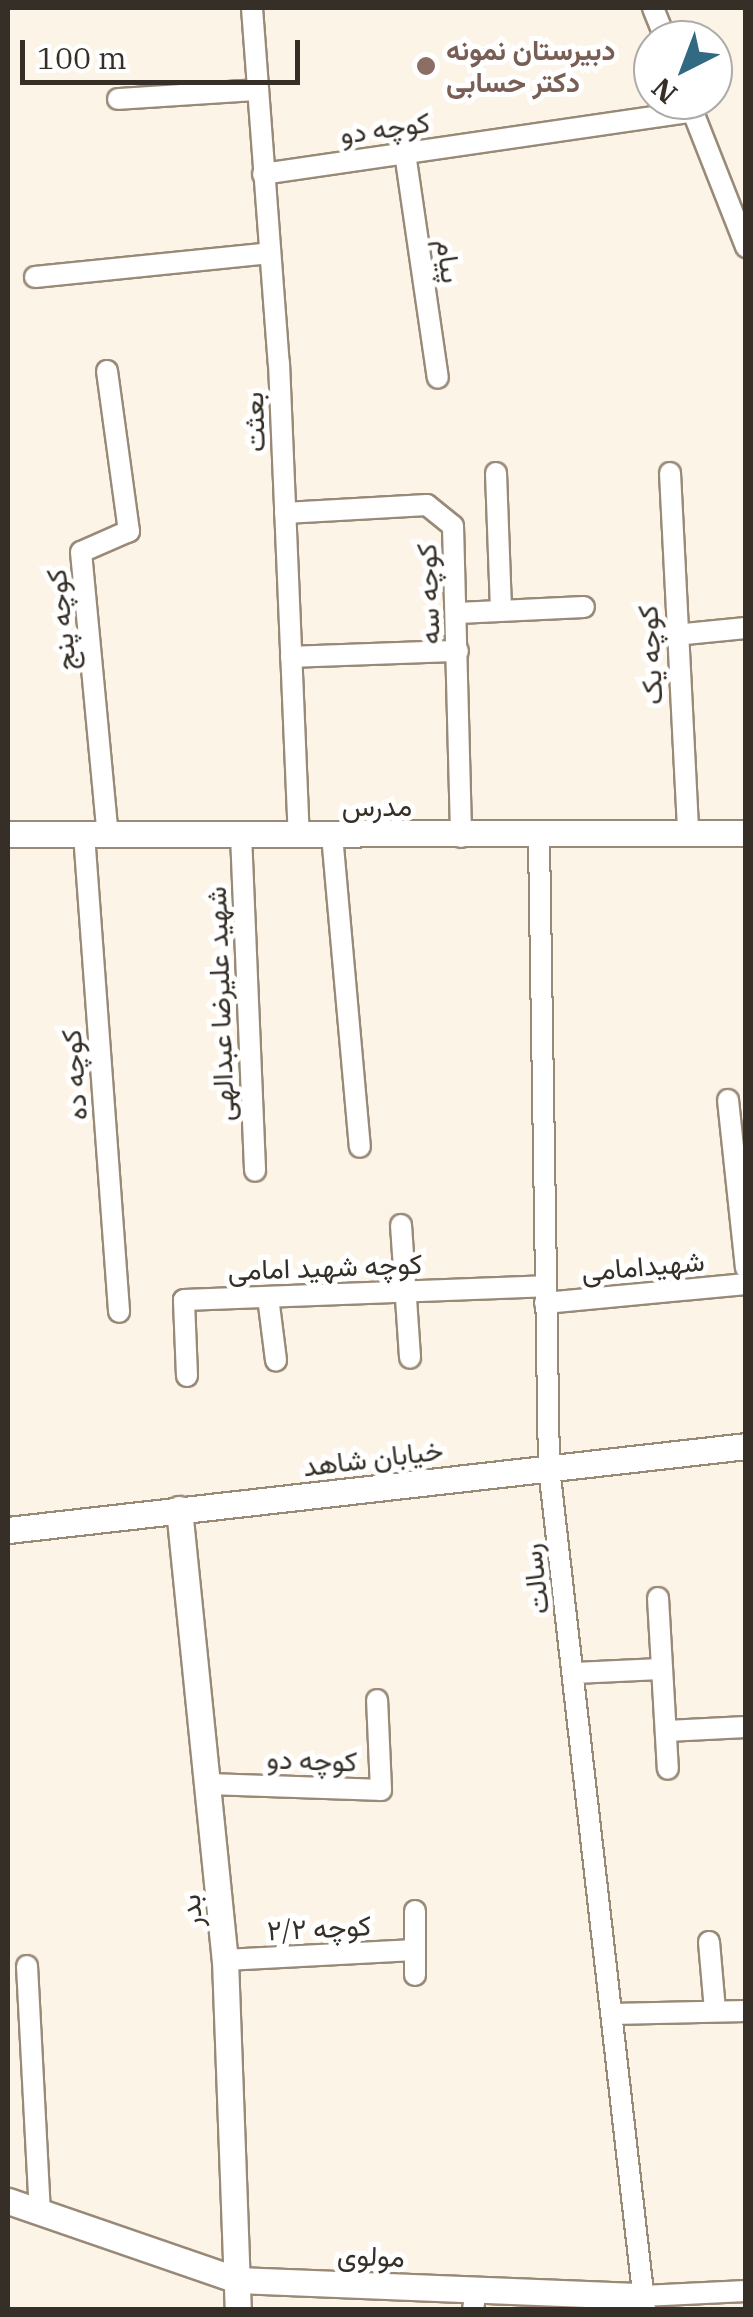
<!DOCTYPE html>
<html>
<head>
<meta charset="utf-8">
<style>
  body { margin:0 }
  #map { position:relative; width:753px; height:2317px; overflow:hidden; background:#fdf4e8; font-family:"IBM Plex Serif",Vazirmatn,serif }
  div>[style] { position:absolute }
  .roads { filter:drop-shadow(2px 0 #998a78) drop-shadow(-2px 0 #998a78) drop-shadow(0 2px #998a78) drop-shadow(0 -2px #998a78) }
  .minor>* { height:20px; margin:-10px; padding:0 10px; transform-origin:10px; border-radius:10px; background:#fff }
  .tertiary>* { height:25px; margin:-12.5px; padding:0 12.5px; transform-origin:12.5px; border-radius:12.5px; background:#fff }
  .dots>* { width:28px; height:28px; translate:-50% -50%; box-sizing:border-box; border:5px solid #fff; border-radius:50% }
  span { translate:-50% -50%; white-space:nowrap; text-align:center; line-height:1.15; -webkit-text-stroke:10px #fff; paint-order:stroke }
  .education-label { font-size:28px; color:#785e54; font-weight:700 }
  .left { translate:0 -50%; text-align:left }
  .street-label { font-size:28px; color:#352f27 }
  .frame { position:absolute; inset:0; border:10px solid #352f27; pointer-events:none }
  .north { position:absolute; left:633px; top:20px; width:100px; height:100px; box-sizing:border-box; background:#fff; border:2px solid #aeaca9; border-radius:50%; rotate:222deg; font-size:28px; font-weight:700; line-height:40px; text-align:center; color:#352f27 }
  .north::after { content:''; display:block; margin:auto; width:35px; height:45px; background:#326983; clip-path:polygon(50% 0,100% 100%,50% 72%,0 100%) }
  .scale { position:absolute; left:20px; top:40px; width:280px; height:45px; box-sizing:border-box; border:5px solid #352f27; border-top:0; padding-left:12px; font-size:30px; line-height:35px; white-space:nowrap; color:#352f27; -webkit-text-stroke:8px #fff; paint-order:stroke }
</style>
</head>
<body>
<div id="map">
  <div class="roads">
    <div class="minor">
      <i style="left:252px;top:8px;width:356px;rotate:85.7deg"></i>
      <i style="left:279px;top:363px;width:472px;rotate:87.6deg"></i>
      <i style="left:653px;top:8px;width:35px;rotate:68deg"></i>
      <i style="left:118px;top:99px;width:139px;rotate:-3.7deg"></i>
      <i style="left:689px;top:102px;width:156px;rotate:68.5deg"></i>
      <i style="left:405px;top:153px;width:227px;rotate:81.7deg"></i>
      <i style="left:263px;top:174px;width:435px;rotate:-8.3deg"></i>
      <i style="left:35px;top:277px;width:236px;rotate:-5.8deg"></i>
      <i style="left:107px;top:371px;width:162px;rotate:82.2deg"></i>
      <i style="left:129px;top:531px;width:52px;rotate:156.4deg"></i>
      <i style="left:81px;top:552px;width:284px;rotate:84.6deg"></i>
      <i style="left:496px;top:473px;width:136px;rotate:87.9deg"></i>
      <i style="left:670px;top:473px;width:360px;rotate:87.1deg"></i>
      <i style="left:285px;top:513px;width:142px;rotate:-3.2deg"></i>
      <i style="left:427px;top:505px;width:33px;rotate:39deg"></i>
      <i style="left:453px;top:526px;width:311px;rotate:88.5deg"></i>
      <i style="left:458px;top:613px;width:126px;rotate:-2.7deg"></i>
      <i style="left:675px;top:635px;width:71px;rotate:-5.6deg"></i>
      <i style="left:291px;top:657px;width:167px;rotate:-2.1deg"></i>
      <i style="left:84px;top:834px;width:479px;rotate:85.8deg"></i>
      <i style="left:241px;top:835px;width:336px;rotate:87.6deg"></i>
      <i style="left:332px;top:835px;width:313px;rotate:84.9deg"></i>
      <i style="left:539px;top:839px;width:629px;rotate:89.09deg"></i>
      <i style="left:549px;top:1468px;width:847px;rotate:83.5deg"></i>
      <i style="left:728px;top:1100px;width:169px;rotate:83.9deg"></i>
      <i style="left:401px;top:1225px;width:133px;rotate:86.1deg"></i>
      <i style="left:268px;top:1297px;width:64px;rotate:82.8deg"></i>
      <i style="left:545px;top:1303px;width:202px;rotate:-5.4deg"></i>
      <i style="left:187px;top:1376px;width:76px;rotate:-92.3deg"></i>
      <i style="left:184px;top:1300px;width:361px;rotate:-2.2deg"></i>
      <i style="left:658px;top:1598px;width:171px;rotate:86.7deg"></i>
      <i style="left:574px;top:1673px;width:87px;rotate:-2.6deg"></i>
      <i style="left:667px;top:1731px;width:79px;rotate:-2.9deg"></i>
      <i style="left:211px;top:1784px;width:170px;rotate:2deg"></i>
      <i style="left:381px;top:1790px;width:90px;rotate:-92.5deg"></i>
      <i style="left:709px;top:1942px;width:68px;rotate:85deg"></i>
      <i style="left:225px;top:1960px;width:190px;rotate:-3deg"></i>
      <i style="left:27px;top:1966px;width:247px;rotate:87deg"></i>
      <i style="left:415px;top:1975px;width:64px;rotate:-90deg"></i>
      <i style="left:612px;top:2014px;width:134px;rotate:-1.3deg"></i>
      <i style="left:643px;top:2296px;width:103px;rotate:-2.8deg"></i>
      <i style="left:473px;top:2310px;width:21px;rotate:-82deg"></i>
    </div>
    <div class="tertiary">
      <i style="left:8px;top:834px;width:738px;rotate:-0.08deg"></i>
      <i style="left:179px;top:1509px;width:453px;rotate:84.2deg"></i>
      <i style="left:225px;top:1960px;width:350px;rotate:87.9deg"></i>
      <i style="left:8px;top:1530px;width:743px;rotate:-6.49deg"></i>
      <i style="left:8px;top:2201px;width:242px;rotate:19deg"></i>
      <i style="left:237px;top:2280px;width:406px;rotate:2.3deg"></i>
    </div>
  </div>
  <div class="dots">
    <i style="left:426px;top:66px;background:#8d6e63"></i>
  </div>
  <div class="education-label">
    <span class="left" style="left:446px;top:66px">دبیرستان نمونه<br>دکتر حسابی</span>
  </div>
  <div class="street-label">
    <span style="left:385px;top:128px;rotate:-8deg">کوچه دو</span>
    <span style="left:449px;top:261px;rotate:82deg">پیام</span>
    <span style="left:254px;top:422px;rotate:-92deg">بعثت</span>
    <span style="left:428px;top:594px;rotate:-92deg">کوچه سه</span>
    <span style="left:61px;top:620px;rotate:-96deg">کوچه پنج</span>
    <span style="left:650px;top:655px;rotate:-93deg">کوچه یک</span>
    <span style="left:377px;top:806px">مدرس</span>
    <span style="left:220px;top:1004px;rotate:-92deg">شهید علیرضا عبدالهی</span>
    <span style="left:74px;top:1075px;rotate:-94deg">کوچه ده</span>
    <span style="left:643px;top:1266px;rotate:-5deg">شهیدامامی</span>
    <span style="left:325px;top:1267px;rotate:-2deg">کوچه شهید امامی</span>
    <span style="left:373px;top:1458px;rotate:-7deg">خیابان شاهد</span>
    <span style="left:535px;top:1579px;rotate:-97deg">رسالت</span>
    <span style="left:312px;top:1760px;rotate:2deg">کوچه دو</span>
    <span style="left:191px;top:1911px;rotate:-95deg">بدر</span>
    <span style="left:319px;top:1928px;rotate:-3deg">کوچه ۲/۲</span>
    <span style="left:371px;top:2256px;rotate:2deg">مولوی</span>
  </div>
  <div class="frame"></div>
  <div class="north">N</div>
  <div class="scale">100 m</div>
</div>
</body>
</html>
